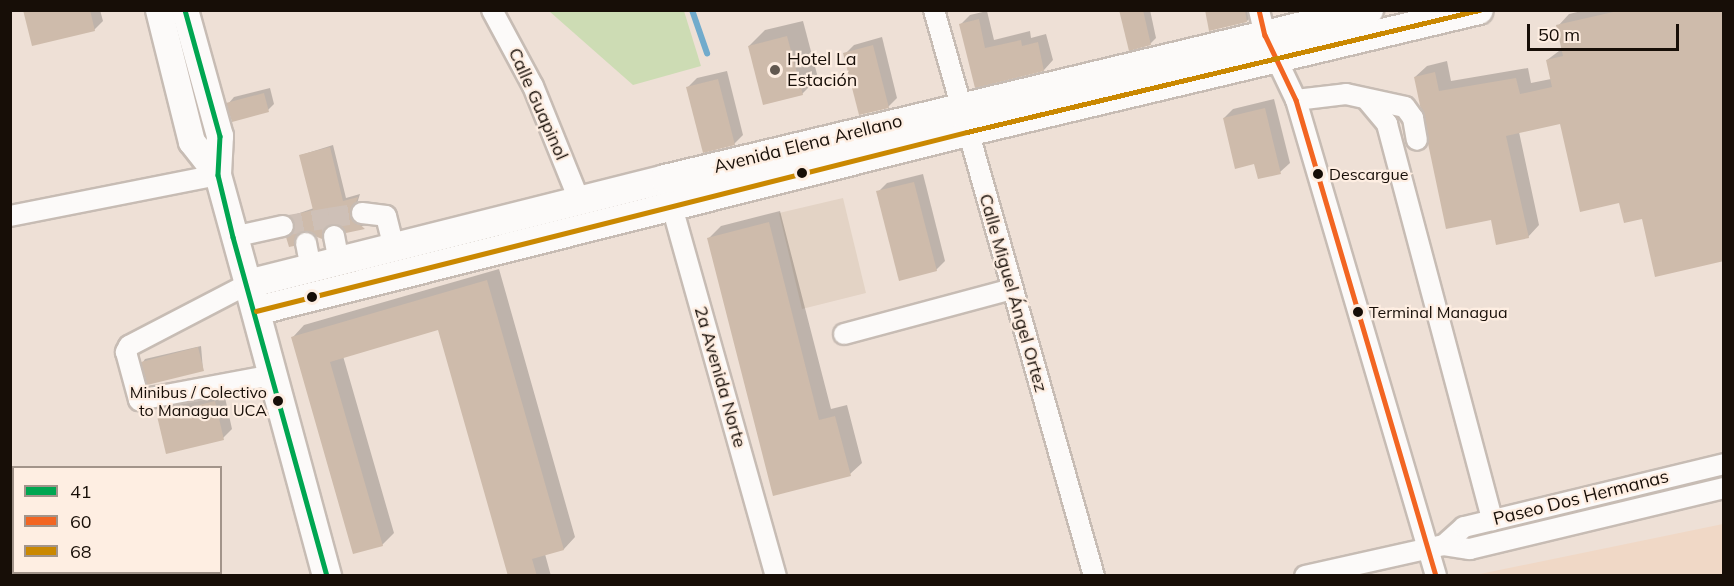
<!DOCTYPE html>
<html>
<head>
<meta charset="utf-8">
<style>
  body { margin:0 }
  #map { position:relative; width:1734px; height:586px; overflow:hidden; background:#eee0d6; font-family:Mulish,sans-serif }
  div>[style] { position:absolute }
  .commercial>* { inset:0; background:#e3d3c5 }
  .built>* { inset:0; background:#f0d8c6 }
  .green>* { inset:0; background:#cddcb4 }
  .shadow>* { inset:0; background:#0003 }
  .stream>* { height:6px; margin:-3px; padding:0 3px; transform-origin:3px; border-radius:3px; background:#71abcc }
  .building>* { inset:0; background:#cebbab }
  .minor-tunnel>* { height:20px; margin-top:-10px; transform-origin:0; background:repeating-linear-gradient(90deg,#cec0b7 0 20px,transparent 0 30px) }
  .roads { filter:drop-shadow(2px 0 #c7bcb4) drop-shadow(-2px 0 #c7bcb4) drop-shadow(0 2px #c7bcb4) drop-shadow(0 -2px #c7bcb4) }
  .minor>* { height:20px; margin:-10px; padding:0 10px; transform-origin:10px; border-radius:10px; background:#fcfaf9 }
  .major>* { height:26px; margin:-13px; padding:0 13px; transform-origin:13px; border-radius:13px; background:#fcfaf9 }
  .highway>* { height:28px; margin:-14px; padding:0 14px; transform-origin:14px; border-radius:14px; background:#fcfaf9 }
  .bus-1>* { height:4.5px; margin:-2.25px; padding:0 2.25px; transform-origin:2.25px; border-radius:2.25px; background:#00a651 }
  .bus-2>* { height:4.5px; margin:-2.25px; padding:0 2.25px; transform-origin:2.25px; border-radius:2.25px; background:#f26522 }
  .bus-3>* { height:4.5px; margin:-2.25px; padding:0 2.25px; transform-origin:2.25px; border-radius:2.25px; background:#ca8801 }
  .dots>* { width:16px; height:16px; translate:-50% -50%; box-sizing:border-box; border:3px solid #feeee2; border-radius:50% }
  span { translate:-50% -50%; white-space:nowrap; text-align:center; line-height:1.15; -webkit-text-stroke:4.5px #feeee2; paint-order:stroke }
  .bus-label { font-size:16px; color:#170e07 }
  .left { translate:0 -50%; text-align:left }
  .right { translate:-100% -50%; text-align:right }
  .poi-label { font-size:18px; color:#170e07 }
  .street-label { font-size:18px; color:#170e07 }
  .frame { position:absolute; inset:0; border:12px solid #170e07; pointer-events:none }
  .legend { position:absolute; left:12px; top:466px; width:210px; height:108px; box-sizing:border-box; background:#feeee2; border:2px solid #a2948a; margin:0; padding:8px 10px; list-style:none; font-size:18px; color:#170e07 }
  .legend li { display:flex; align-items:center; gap:12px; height:30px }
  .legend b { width:30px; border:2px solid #a2948a }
  .scale { position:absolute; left:1527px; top:24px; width:152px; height:27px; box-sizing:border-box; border:3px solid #170e07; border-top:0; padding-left:8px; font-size:18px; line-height:21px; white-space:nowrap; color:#170e07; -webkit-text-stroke:4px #feeee2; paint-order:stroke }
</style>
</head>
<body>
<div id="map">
  <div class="commercial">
    <i style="clip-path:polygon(843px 198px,866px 293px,802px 309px,779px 213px)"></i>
  </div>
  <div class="built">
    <i style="clip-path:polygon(1723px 524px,1723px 575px,1475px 575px)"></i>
  </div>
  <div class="green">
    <i style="clip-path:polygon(549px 11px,684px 11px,701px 66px,633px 85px)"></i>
  </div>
  <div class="shadow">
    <i style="clip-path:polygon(25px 10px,100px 10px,103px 21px,94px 30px)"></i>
    <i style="clip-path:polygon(1123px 10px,1150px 10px,1156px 38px,1150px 44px)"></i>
    <i style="clip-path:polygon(1206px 10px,1255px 10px,1256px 12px,1247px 21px)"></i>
    <i style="clip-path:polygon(1586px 10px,1724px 10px,1643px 217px,1621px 201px,1561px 122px,1519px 132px,1539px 225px,1528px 237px,1492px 218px,1415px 77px,1427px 66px,1447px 61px,1451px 81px,1528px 68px,1531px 83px,1551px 79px,1547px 60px,1563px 48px,1558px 26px,1569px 14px)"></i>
    <i style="clip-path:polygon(987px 11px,994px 40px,1030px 31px,1031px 38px,1046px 34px,1053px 60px,1044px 70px,976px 86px,961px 24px,970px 15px)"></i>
    <i style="clip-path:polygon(803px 21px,818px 78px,802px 94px,749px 46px,765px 30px)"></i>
    <i style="clip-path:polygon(882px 37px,897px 98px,888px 107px,845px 54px,854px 45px)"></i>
    <i style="clip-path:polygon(727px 71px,743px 135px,734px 144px,688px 87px,697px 78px)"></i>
    <i style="clip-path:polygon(270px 88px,274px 104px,268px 110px,228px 104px,234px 97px)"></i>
    <i style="clip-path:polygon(1274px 99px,1290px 163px,1280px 172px,1255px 162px,1224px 118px,1233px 109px)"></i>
    <i style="clip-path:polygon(333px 145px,346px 198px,360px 194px,354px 213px,368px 224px,346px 232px,339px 223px,331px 223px,322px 237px,303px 230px,294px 244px,296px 229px,291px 216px,314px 208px,301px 155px)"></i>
    <i style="clip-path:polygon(923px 174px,945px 261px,936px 270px,878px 192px,887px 183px)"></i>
    <i style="clip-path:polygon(780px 211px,831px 409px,847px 405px,862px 463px,850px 474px,709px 238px,721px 226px)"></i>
    <i style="clip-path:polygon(499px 269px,575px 537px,564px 549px,545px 554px,551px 576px,510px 576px,439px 329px,343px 356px,394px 533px,382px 545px,293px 337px,304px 325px)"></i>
    <i style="clip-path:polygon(201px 346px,203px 370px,143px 362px,145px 359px)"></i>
    <i style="clip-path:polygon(224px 393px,232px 429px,223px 438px,158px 416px,167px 407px)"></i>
  </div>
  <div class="stream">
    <i style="left:692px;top:10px;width:46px;rotate:70.8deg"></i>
  </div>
  <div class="building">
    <i style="clip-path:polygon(23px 10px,90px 10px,95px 31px,32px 46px)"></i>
    <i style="clip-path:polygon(1119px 10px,1143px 10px,1151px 45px,1129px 51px)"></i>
    <i style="clip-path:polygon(1205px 10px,1245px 10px,1247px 22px,1209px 31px)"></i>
    <i style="clip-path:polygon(1622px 10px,1724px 10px,1724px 261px,1655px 277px,1642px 219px,1624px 223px,1619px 203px,1580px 212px,1560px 124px,1506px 136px,1529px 238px,1496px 245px,1491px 220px,1446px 229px,1414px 77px,1435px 72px,1439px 91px,1516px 78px,1520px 94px,1552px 87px,1546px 60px,1563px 56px,1556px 25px)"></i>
    <i style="clip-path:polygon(979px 19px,985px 48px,1021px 40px,1022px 46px,1038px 42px,1044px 71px,975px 88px,959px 24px)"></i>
    <i style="clip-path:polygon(787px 36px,803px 95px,763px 105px,748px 46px)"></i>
    <i style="clip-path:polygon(873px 45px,889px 108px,859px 115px,843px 53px)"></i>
    <i style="clip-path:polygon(718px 79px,735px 145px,703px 153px,686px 87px)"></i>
    <i style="clip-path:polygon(264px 93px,269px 112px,232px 122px,226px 103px)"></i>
    <i style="clip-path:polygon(1265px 108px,1281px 174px,1258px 179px,1254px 164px,1235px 169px,1223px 118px)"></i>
    <i style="clip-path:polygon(330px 147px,343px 201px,358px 197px,351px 217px,365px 229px,346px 233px,338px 225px,331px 224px,323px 232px,322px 239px,303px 231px,295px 239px,294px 246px,289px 247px,286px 237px,295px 224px,289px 216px,313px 210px,299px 155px)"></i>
    <i style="clip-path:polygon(914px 182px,937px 271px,899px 281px,876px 191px)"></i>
    <i style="clip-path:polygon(769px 222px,819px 420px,835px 416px,851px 476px,773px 496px,707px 238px)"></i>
    <i style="clip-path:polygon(487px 280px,564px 550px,532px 559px,537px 576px,508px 576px,438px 330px,330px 362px,383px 546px,353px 554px,291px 337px)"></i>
    <i style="clip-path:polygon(198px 347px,204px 371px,147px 385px,141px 362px)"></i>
    <i style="clip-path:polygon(215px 401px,224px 440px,166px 454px,157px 416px)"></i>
  </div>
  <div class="minor-tunnel">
    <i style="left:329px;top:218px;width:33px;rotate:-9deg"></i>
    <i style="left:283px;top:226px;width:47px;rotate:-9.9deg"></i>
    <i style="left:329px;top:218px;width:19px;rotate:74deg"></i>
  </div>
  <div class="roads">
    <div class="minor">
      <i style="left:492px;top:10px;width:86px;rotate:61.7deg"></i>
      <i style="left:533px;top:86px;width:123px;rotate:68deg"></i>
      <i style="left:934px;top:10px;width:588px;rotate:74.22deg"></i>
      <i style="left:1259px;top:10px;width:26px;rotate:77deg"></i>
      <i style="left:1265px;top:35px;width:72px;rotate:64.5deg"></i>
      <i style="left:1296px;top:100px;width:496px;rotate:73.6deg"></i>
      <i style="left:1296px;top:100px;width:50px;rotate:-6.8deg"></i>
      <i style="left:1346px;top:94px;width:60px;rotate:12.4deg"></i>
      <i style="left:1405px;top:107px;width:14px;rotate:54deg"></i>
      <i style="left:1413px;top:118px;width:22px;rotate:80deg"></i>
      <i style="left:1368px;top:101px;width:30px;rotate:50deg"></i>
      <i style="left:1387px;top:124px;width:410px;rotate:75.1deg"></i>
      <i style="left:669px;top:196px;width:395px;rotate:74.3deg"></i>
      <i style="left:362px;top:213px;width:24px;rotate:7deg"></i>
      <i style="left:386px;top:216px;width:33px;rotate:76deg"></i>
      <i style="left:10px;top:216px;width:212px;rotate:-11.2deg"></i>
      <i style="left:334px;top:236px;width:25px;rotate:79deg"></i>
      <i style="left:233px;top:237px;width:51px;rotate:-12.4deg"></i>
      <i style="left:306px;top:243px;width:25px;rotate:79deg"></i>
      <i style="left:248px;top:284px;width:134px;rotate:152.5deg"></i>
      <i style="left:129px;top:346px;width:7px;rotate:117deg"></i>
      <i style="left:126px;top:352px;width:50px;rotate:74.8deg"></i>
      <i style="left:139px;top:400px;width:136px;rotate:-10.6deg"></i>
      <i style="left:844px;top:334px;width:174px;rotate:-15deg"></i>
      <i style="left:1444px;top:545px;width:27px;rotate:-42deg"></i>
      <i style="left:1464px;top:527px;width:268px;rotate:-13.6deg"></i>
      <i style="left:158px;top:572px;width:4px;rotate:76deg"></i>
      <i style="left:1305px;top:576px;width:142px;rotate:-12.6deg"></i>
      <i style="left:1444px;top:545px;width:26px;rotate:9deg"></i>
      <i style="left:1470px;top:549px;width:261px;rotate:-13.5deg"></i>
    </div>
    <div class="major">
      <i style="left:159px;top:10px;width:136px;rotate:76deg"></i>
      <i style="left:192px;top:142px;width:42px;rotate:51.8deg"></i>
      <i style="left:185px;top:10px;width:131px;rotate:74.5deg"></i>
      <i style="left:220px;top:136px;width:39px;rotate:93deg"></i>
      <i style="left:218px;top:175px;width:113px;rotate:74.6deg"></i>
    </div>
    <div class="highway">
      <i style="left:256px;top:311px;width:733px;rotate:-14.13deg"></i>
      <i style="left:967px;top:132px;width:526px;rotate:-13.4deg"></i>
      <i style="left:327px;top:576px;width:302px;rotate:-105.1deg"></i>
      <i style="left:248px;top:284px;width:430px;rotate:-14.1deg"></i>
      <i style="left:665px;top:179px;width:724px;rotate:-13.5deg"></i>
    </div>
  </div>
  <div class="bus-1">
    <i style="left:185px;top:10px;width:131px;rotate:74.5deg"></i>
    <i style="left:220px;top:136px;width:39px;rotate:93deg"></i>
    <i style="left:218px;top:175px;width:64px;rotate:76.4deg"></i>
    <i style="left:233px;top:237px;width:352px;rotate:74.5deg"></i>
  </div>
  <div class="bus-2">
    <i style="left:1259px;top:10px;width:26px;rotate:77deg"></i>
    <i style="left:1265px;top:35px;width:72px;rotate:64.5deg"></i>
    <i style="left:1296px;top:100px;width:496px;rotate:73.6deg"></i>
  </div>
  <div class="bus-3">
    <i style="left:256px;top:311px;width:733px;rotate:-14.13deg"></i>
    <i style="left:967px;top:132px;width:526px;rotate:-13.4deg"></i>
  </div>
  <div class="dots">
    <i style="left:775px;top:70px;background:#62584f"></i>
    <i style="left:802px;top:173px;background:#170e07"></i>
    <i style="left:1318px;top:174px;background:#170e07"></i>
    <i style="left:312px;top:297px;background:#170e07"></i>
    <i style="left:1358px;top:312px;background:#170e07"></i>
    <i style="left:278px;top:401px;background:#170e07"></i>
  </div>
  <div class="bus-label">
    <span class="left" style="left:1329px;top:174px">Descargue</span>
    <span class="left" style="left:1369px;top:312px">Terminal Managua</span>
    <span class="right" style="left:267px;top:401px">Minibus / Colectivo<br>to Managua UCA</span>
  </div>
  <div class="poi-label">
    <span class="left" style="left:787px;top:70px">Hotel La<br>Estación</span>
  </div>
  <div class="street-label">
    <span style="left:538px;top:104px;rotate:66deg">Calle Guapinol</span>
    <span style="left:808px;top:144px;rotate:-14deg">Avenida Elena Arellano</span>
    <span style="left:1013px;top:293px;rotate:74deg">Calle Miguel Ángel Ortez</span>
    <span style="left:720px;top:377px;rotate:74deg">2a Avenida Norte</span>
    <span style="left:1581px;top:498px;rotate:-14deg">Paseo Dos Hermanas</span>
  </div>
  <div class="frame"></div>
  <ul class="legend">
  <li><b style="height:8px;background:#00a651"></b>41</li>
  <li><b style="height:8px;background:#f26522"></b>60</li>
  <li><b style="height:8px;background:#ca8801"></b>68</li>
  </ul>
  <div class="scale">50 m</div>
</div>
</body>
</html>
